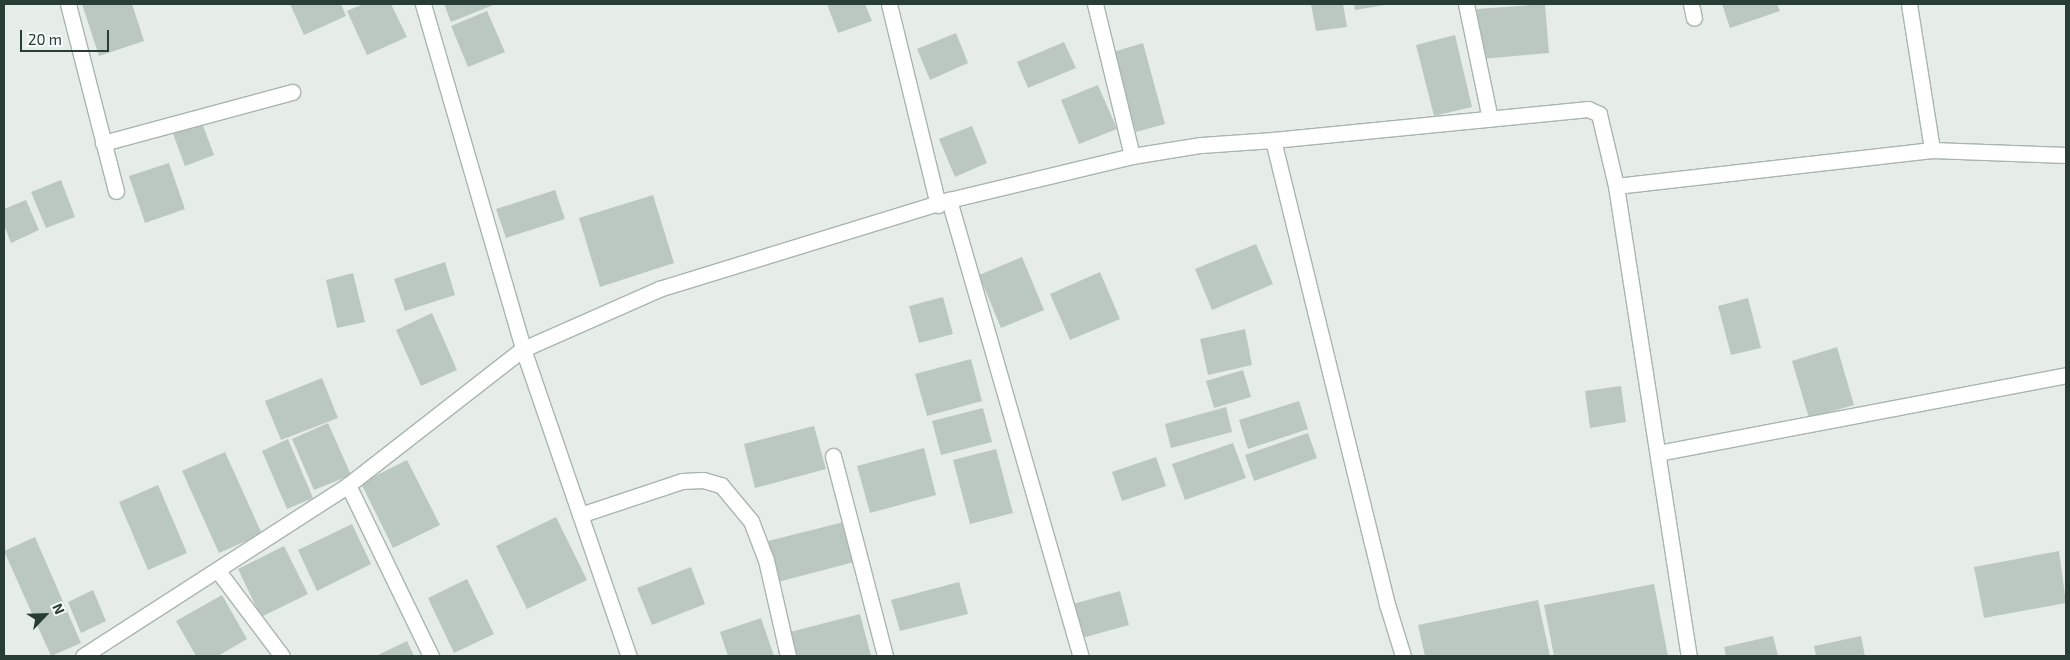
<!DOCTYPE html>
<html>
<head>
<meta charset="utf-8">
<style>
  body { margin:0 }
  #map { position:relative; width:2070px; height:660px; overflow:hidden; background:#e6ede9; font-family:"Exo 2",sans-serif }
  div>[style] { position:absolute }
  .building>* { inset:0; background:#bbc8c2 }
  .roads { filter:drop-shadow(1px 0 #a9b5af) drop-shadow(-1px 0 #a9b5af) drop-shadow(0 1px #a9b5af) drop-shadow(0 -1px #a9b5af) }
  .street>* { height:15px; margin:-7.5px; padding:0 7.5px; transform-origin:7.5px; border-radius:7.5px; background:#fff }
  span { translate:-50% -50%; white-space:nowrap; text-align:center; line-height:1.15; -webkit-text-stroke:4px #f6faf8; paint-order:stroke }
  .frame { position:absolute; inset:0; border:5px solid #273d35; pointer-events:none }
  .north { position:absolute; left:20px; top:590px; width:50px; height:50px; -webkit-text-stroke:4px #f6faf8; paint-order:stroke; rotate:66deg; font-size:14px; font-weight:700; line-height:20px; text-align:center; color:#273d35 }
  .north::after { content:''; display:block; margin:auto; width:18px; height:22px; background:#273d35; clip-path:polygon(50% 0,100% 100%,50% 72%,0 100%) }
  .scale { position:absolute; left:20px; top:30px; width:89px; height:22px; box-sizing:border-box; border:2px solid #273d35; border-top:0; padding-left:6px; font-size:15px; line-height:18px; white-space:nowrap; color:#273d35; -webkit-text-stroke:4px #f6faf8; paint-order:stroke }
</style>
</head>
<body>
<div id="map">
  <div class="building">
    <i style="clip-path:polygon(82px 4px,132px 4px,144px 41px,99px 56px)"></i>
    <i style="clip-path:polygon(290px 4px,341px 4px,346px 16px,304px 35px)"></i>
    <i style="clip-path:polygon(363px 4px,391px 4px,407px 37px,367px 55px,347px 11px)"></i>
    <i style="clip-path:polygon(444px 4px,496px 4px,451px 22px)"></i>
    <i style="clip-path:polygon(827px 4px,865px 4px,872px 21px,838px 33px)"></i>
    <i style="clip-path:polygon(1311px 4px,1343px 4px,1347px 27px,1316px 31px)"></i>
    <i style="clip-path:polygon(1354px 4px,1385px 4px,1385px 5px,1355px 10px)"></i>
    <i style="clip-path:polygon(1545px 4px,1549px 53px,1481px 59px,1477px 9px)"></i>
    <i style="clip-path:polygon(1722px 4px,1777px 4px,1780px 11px,1730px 28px)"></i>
    <i style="clip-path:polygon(487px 11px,505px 52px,468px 67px,451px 26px)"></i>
    <i style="clip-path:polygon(956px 33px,968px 63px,930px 80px,917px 49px)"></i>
    <i style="clip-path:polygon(1455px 35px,1472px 107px,1434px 116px,1416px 45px)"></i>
    <i style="clip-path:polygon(1064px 42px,1076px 68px,1028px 88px,1017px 62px)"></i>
    <i style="clip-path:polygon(1143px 43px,1165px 124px,1136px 132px,1113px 52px)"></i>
    <i style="clip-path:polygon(1098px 85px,1117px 129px,1079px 144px,1061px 100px)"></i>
    <i style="clip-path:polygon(202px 123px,214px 155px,185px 166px,173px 134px)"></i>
    <i style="clip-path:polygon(972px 126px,987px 163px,955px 177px,939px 139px)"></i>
    <i style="clip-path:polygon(169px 163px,185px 209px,145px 223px,129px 176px)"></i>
    <i style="clip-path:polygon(61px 180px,75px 217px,46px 228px,31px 192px)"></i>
    <i style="clip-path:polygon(555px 190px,565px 219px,506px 238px,496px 209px)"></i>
    <i style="clip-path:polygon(653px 195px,674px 263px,600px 287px,579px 218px)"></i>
    <i style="clip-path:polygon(26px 200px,39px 230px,11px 243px,4px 225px,4px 209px)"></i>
    <i style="clip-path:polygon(1256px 244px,1273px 284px,1212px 310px,1195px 269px)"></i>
    <i style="clip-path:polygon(1022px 257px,1044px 310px,1001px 328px,979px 275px)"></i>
    <i style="clip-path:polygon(445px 262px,455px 295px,405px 311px,394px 279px)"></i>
    <i style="clip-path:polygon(1100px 272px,1120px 319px,1070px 340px,1050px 294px)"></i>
    <i style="clip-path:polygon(353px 273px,365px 322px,337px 328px,326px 280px)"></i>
    <i style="clip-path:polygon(943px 297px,953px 334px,919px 343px,909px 306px)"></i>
    <i style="clip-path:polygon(1748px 298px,1761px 348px,1731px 355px,1718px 306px)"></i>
    <i style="clip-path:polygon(432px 313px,457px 370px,421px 386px,396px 330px)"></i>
    <i style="clip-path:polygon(1245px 329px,1252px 365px,1208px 375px,1200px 339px)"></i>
    <i style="clip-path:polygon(1837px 347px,1854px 405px,1809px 418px,1792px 361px)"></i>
    <i style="clip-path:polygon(971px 359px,982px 401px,927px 416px,915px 374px)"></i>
    <i style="clip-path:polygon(1243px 370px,1251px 397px,1214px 408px,1206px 381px)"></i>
    <i style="clip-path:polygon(322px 378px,338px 418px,281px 440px,265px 401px)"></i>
    <i style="clip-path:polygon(1621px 386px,1626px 422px,1590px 428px,1585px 391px)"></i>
    <i style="clip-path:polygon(1299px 401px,1308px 429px,1248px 449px,1239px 420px)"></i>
    <i style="clip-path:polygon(1226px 407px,1232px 432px,1171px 448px,1165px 424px)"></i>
    <i style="clip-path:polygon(983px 408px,992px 442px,941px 455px,932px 421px)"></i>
    <i style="clip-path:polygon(328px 423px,351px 475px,314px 490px,292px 439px)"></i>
    <i style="clip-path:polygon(814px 426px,826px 469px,755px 488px,744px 444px)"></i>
    <i style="clip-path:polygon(1308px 433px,1317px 458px,1254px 481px,1245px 455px)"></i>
    <i style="clip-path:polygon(288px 439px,313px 498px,287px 509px,262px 451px)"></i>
    <i style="clip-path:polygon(1233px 443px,1246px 478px,1185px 500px,1172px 464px)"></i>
    <i style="clip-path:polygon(924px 448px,936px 495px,870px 513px,857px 466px)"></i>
    <i style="clip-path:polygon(996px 449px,1013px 513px,970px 524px,953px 460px)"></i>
    <i style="clip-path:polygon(225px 452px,262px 534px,219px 553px,182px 471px)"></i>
    <i style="clip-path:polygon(1156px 457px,1166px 486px,1122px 501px,1112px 472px)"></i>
    <i style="clip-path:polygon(407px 460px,440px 525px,393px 548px,361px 483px)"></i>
    <i style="clip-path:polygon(158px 485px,187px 553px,148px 570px,119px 502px)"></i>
    <i style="clip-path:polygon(556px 517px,587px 580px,527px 609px,496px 546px)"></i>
    <i style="clip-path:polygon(844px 522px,854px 562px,778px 582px,768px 541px)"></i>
    <i style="clip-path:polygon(352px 524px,371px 564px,317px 591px,298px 550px)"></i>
    <i style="clip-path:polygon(35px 537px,81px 643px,51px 656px,4px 551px)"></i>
    <i style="clip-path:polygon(284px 546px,308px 594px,261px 617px,238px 569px)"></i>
    <i style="clip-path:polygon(2059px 551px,2066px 603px,1984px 618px,1974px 567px)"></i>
    <i style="clip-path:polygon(691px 567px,705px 604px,652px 625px,637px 588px)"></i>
    <i style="clip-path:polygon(467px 579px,494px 634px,454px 653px,428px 598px)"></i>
    <i style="clip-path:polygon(959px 582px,968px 614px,900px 631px,891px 600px)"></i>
    <i style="clip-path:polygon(1654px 584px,1668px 656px,1554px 656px,1544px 605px)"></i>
    <i style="clip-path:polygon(93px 590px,106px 621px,81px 633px,68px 602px)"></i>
    <i style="clip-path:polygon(1120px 591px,1129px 625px,1082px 638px,1073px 604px)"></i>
    <i style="clip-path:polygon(222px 595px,247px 639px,218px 656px,196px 656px,176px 621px)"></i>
    <i style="clip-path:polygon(1538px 600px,1550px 656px,1425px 656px,1418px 625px)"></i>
    <i style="clip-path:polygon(860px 614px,871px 656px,797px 656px,790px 632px)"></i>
    <i style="clip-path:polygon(761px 618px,774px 656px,728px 656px,720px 632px)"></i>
    <i style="clip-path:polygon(1773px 636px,1778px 656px,1726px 656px,1724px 647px)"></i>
    <i style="clip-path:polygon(1861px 636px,1865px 656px,1816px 656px,1814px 646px)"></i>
    <i style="clip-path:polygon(407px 641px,414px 656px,376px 656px)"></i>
  </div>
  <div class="roads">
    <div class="street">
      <i style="left:68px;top:4px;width:193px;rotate:75.6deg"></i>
      <i style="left:423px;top:4px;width:359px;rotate:73.8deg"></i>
      <i style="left:523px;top:349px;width:325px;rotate:71deg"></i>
      <i style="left:889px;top:4px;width:207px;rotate:76.3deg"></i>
      <i style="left:1095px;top:4px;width:156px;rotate:76.3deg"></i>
      <i style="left:1466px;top:4px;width:117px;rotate:78.2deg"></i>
      <i style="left:1691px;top:4px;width:14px;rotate:78deg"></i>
      <i style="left:1909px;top:4px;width:148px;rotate:81deg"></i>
      <i style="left:1273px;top:140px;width:317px;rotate:-5.6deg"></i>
      <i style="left:1588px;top:109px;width:12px;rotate:24deg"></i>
      <i style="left:1599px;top:114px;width:74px;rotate:76.7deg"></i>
      <i style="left:1616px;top:186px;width:476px;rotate:81.2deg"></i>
      <i style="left:103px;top:143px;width:196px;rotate:-15.1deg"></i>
      <i style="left:1616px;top:186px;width:318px;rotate:-6.5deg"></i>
      <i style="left:1932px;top:150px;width:134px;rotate:2.1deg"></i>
      <i style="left:949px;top:200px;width:475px;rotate:73.9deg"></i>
      <i style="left:1658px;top:453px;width:415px;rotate:-10.8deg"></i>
      <i style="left:833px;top:456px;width:207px;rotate:75.4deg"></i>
      <i style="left:348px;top:485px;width:190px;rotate:64.1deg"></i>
      <i style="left:580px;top:515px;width:108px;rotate:-18.4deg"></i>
      <i style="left:682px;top:481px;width:21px;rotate:-3deg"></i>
      <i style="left:703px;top:480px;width:19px;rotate:16deg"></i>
      <i style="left:721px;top:485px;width:47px;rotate:50.2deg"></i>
      <i style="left:751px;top:521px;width:42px;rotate:69deg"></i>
      <i style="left:766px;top:560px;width:98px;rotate:77.1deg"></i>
      <i style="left:218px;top:571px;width:106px;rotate:53deg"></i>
      <i style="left:83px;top:656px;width:315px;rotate:-32.8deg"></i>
      <i style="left:348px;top:485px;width:222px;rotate:-37.9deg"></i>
      <i style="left:523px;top:349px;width:149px;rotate:-23.8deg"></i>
      <i style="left:659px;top:289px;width:303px;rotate:-17.1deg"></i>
      <i style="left:949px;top:200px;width:188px;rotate:-13.5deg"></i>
      <i style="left:1132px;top:156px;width:70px;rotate:-9.1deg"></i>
      <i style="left:1201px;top:145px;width:72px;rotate:-4deg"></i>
      <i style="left:1273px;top:140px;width:478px;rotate:76.2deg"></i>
      <i style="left:1387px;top:604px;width:54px;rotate:72.9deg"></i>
    </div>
  </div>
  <div class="frame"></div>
  <div class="north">N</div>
  <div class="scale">20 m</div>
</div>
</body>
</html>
